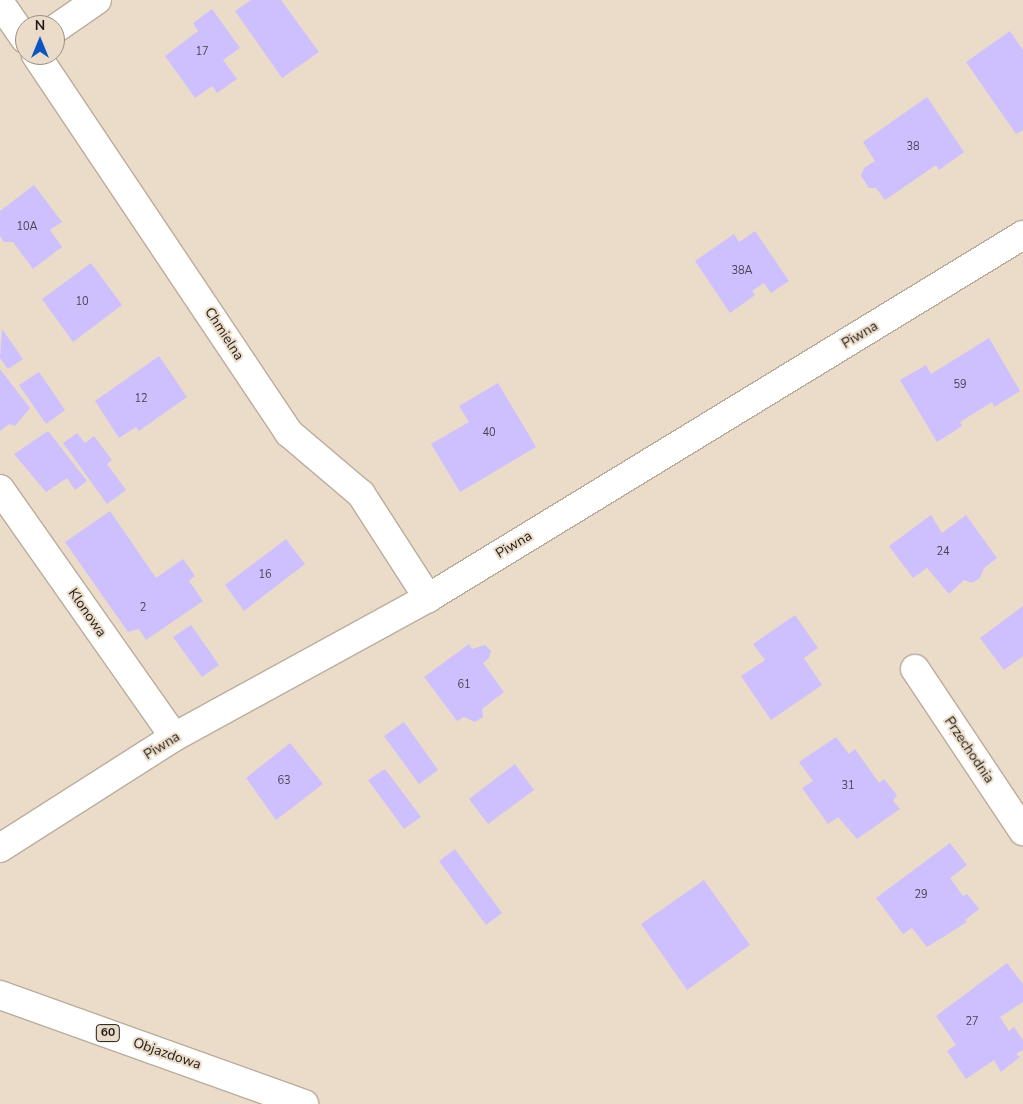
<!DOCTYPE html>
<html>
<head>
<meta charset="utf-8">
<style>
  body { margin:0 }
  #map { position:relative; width:1023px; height:1104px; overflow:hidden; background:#ebdcca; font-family:"Nunito Sans",sans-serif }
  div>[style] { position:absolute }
  .building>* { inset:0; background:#cebffe }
  .roads { filter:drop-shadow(1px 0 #bbad9c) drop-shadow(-1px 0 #bbad9c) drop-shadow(0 1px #bbad9c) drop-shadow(0 -1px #bbad9c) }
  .street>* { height:28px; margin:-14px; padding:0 14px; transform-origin:14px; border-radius:14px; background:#fff }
  .primary>* { height:28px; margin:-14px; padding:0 14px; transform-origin:14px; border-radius:14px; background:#fff }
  span { translate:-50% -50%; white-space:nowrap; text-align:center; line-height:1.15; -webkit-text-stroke:4px #ebdcca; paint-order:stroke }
  .number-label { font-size:11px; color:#4c444f }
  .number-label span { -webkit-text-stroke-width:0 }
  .shield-label span { padding:1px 4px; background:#ebdcca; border:1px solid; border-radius:4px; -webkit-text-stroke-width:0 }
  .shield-label { font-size:12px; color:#201b15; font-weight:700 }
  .street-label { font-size:14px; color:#201b15 }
  .north { position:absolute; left:15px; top:15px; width:50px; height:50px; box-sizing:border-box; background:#ebdcca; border:1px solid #9a8f82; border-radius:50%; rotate:0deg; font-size:14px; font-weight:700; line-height:20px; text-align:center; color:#201b15 }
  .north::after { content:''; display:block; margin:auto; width:18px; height:22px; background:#0c56c1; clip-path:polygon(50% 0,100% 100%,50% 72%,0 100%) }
</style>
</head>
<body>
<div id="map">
  <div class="building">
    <i style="clip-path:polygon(251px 0,281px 0,319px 52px,282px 78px,235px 11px)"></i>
    <i style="clip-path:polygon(212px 9px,240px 48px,223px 60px,237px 79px,217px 93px,212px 86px,195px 98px,165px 56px,198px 31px,193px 23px)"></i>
    <i style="clip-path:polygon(1010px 31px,1023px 50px,1023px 130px,1016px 134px,966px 62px)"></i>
    <i style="clip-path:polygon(927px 97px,964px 152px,939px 170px,936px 165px,885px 200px,876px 188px,869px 188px,861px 176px,864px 168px,875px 161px,863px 142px)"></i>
    <i style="clip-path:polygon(34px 185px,62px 222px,50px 230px,62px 247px,33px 269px,13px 242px,4px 242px,0 236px,0 211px)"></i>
    <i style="clip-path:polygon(755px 231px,789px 281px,771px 293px,764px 283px,752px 291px,755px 295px,730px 313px,695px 261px,734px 234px,739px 242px)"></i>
    <i style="clip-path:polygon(91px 263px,122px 305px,73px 342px,42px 299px)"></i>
    <i style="clip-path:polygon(2px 329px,23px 359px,8px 369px,0 358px)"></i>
    <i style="clip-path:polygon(989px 338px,1020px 391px,994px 407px,992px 402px,960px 422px,962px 426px,937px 442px,900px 380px,926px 365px,931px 374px)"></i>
    <i style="clip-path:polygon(159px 356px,187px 397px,139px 431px,136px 427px,119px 438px,95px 401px)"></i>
    <i style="clip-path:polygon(0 369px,30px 408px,15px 426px,9px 424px,0 431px)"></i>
    <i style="clip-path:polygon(39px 372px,65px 410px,46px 424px,19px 385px)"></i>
    <i style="clip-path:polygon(498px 383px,536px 447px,460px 492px,431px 444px,469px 422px,459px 406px)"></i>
    <i style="clip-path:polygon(48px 431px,87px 481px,75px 490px,67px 478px,46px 492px,14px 454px)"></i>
    <i style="clip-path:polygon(77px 433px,85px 443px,94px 436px,112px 460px,107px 464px,126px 490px,107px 504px,63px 443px)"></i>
    <i style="clip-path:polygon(110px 511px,156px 578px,183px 559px,195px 576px,189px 581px,203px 601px,146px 640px,139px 629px,128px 632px,65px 542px)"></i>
    <i style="clip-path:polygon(931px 515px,942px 533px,966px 515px,997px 558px,984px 568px,980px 578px,972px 583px,964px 580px,949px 594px,927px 568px,913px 578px,889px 546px)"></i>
    <i style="clip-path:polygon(286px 539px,305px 564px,244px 611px,225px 585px)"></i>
    <i style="clip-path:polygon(1023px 606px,1023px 656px,1004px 670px,980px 638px)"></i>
    <i style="clip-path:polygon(795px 615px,818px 648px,804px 658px,822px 685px,771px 720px,741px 676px,765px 660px,753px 644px)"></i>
    <i style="clip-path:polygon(191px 625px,219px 665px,202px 677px,173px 637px)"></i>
    <i style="clip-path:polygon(469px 644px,472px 649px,485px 645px,491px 651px,489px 658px,483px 663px,504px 692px,482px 709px,483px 717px,475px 722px,464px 717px,457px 721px,424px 677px)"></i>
    <i style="clip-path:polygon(404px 722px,438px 770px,419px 784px,384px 736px)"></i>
    <i style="clip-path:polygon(836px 737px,849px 754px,855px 749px,879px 783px,884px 779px,897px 795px,893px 801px,900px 809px,857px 839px,838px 817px,828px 824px,802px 788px,813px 781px,799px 762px)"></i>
    <i style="clip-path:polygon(290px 743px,323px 784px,276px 820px,246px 778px)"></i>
    <i style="clip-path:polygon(515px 764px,534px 790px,488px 824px,469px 799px)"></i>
    <i style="clip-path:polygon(385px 769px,421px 817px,404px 829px,368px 780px)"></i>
    <i style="clip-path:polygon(950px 843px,967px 865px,950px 878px,963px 896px,967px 894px,979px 909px,965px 920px,967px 922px,927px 947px,912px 928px,903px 934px,876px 898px)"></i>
    <i style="clip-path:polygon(455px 849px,502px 913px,486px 925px,439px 861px)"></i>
    <i style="clip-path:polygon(704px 880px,750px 945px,687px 990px,641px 924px)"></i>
    <i style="clip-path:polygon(1007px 963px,1023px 984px,1023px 1002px,1000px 1017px,1009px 1031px,1014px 1027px,1023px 1040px,1023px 1050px,1016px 1054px,1020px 1057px,1001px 1072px,994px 1060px,966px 1079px,947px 1051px,956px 1045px,936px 1016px)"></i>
  </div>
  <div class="roads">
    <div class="street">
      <i style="left:0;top:3px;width:44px;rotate:55.2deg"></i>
      <i style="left:55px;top:29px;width:51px;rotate:-34.6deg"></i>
      <i style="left:36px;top:55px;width:455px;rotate:56.2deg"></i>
      <i style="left:289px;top:433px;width:94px;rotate:40.3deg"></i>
      <i style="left:361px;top:494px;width:124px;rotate:57.2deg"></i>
      <i style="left:0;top:489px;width:303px;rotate:54.9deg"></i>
      <i style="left:915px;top:669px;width:195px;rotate:56.3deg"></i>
      <i style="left:0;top:848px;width:206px;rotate:-32.5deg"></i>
      <i style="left:174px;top:737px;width:290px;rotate:-28.7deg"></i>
      <i style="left:428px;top:598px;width:697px;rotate:-31.39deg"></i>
    </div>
    <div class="primary">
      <i style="left:0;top:995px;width:323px;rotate:19.7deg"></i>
    </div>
  </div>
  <div class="number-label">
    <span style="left:202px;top:52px">17</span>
    <span style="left:913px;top:147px">38</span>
    <span style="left:27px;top:227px">10A</span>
    <span style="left:742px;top:271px">38A</span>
    <span style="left:82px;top:302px">10</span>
    <span style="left:960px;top:385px">59</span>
    <span style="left:141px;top:399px">12</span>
    <span style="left:489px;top:433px">40</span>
    <span style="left:943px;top:552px">24</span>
    <span style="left:265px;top:575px">16</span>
    <span style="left:143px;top:608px">2</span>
    <span style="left:464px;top:685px">61</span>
    <span style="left:284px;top:781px">63</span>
    <span style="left:848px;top:786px">31</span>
    <span style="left:921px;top:895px">29</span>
    <span style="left:972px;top:1022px">27</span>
  </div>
  <div class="shield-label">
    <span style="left:108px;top:1033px">60</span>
  </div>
  <div class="street-label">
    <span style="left:224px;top:334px;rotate:57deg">Chmielna</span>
    <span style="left:860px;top:335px;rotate:-31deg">Piwna</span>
    <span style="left:514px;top:545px;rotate:-31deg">Piwna</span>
    <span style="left:87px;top:613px;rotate:55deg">Klonowa</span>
    <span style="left:162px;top:746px;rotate:-32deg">Piwna</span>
    <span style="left:969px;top:750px;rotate:56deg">Przechodnia</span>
    <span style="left:167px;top:1054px;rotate:19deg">Objazdowa</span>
  </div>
  <div class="north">N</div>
</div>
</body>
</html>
